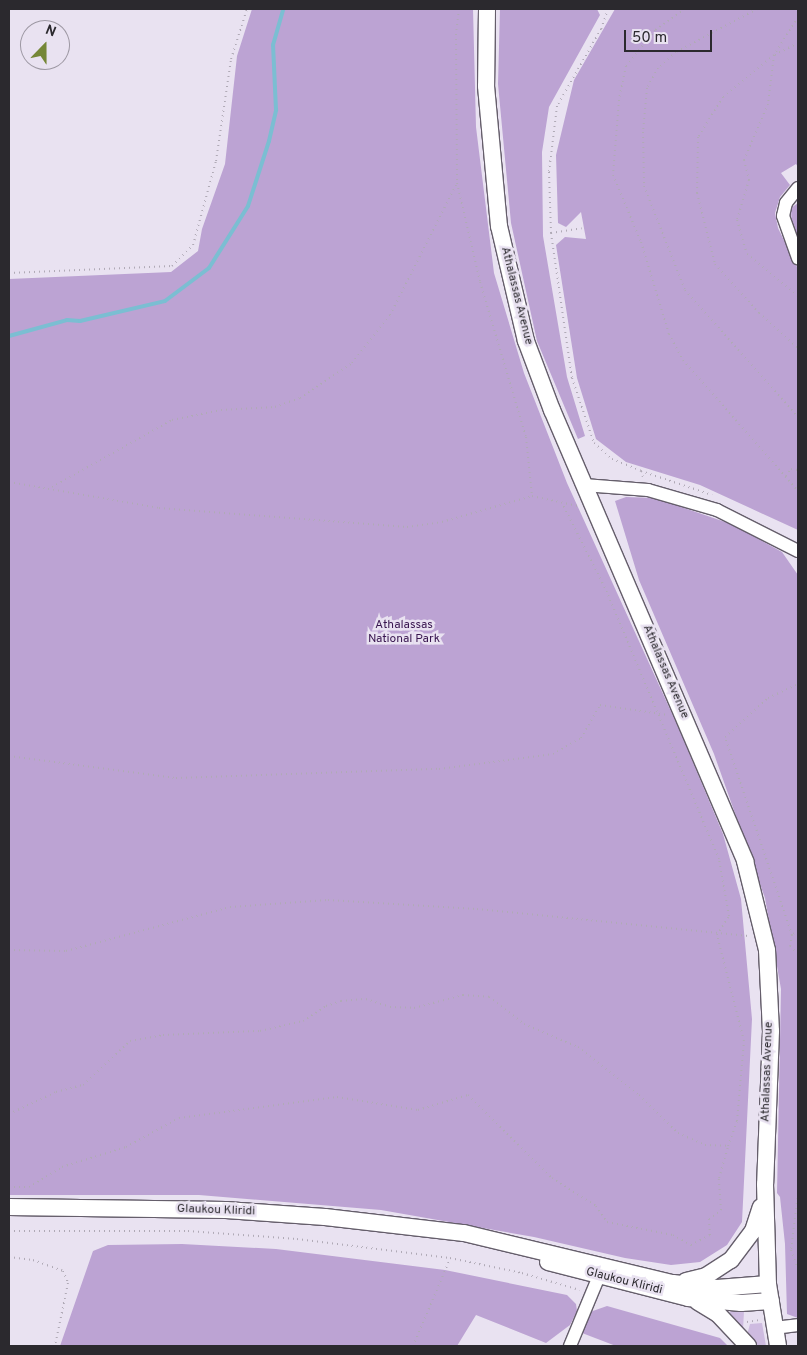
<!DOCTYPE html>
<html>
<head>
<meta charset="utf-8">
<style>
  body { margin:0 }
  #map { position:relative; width:807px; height:1355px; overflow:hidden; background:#e9e2f1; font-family:Overpass,sans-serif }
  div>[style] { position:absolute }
  .green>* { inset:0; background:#cebbe0 }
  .forest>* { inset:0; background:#bca3d3 }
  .stream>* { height:4px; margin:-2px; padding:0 2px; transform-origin:2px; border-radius:2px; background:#7bbed2 }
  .path>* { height:2px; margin-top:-1px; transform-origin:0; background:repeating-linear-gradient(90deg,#b0aab6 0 1px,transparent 0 5px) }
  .roads { filter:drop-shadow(1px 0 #655e6b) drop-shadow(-1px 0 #655e6b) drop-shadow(0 1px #655e6b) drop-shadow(0 -1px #655e6b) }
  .minor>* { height:12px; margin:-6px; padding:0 6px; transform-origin:6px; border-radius:6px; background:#fff }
  .major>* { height:16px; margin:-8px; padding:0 8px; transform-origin:8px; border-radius:8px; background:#fff }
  span { translate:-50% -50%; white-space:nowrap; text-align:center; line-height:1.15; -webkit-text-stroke:5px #e9e2f1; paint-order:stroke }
  .street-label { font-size:12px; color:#2b292e }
  .park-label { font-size:12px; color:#38154f }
  .frame { position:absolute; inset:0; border:10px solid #2b292e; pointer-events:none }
  .north { position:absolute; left:20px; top:20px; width:50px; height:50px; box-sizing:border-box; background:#e9e2f1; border:1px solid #9d98a3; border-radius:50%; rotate:22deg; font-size:14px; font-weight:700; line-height:20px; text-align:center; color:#2b292e }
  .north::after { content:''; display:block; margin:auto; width:18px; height:22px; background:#758737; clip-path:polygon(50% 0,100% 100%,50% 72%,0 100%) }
  .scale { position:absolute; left:624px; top:30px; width:88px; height:22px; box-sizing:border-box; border:2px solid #2b292e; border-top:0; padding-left:6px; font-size:15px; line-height:18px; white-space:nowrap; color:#2b292e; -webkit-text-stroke:4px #e9e2f1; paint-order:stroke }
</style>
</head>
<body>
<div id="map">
  <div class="green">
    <i style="clip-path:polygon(731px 1310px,744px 1311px,743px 1330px,729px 1315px)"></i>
    <i style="clip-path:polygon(762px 1323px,766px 1346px,756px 1346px,747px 1335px,750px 1324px)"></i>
  </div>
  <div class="forest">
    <i style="clip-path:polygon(252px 9px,473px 9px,476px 127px,494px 273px,524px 373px,567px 483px,679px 729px,723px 834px,741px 899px,752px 1019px,742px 1222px,727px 1245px,700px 1262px,671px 1265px,625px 1258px,534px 1237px,381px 1210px,199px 1195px,9px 1195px,9px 279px,171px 272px,198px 251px,202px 229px,225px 164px,237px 56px)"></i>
    <i style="clip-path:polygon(500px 9px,597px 9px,600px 15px,549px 107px,542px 152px,543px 236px,567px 377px,585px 436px,578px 439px,537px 341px,511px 223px,498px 84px)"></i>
    <i style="clip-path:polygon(615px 9px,798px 9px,798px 167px,796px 164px,781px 173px,790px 185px,780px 197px,775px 213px,778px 228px,798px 269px,798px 530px,700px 485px,626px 462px,596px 439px,577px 378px,556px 245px,565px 237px,586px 239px,581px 212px,566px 227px,558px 223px,556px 155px,574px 80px)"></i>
    <i style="clip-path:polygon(798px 203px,798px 248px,792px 231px,791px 208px)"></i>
    <i style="clip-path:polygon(626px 497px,655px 498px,731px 524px,782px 552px,798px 575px,798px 1318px,787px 1314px,785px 1244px,780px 1197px,777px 1193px,781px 989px,765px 898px,714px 754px,639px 580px,615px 501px)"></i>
    <i style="clip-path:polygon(182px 1244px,276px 1249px,445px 1270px,567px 1295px,576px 1304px,577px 1311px,570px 1325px,546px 1343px,476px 1315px,457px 1346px,60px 1346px,93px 1251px,108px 1245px)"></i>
    <i style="clip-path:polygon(607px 1306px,720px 1338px,728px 1346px,616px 1346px,582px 1333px,590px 1312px)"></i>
  </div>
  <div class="stream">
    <i style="left:9px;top:336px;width:60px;rotate:-15.4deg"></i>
    <i style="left:67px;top:320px;width:13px;rotate:4deg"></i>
    <i style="left:80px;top:321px;width:87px;rotate:-13.2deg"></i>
    <i style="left:165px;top:301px;width:55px;rotate:-36.9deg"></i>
    <i style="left:209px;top:268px;width:73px;rotate:-57.8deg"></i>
    <i style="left:248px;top:206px;width:68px;rotate:-72.1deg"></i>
    <i style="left:269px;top:141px;width:32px;rotate:-77deg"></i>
    <i style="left:276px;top:110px;width:65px;rotate:-92.6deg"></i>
    <i style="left:273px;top:45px;width:37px;rotate:-74deg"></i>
  </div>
  <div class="path">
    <i style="left:459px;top:9px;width:25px;rotate:97deg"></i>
    <i style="left:456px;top:34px;width:149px;rotate:89.6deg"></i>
    <i style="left:457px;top:183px;width:102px;rotate:76.9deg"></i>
    <i style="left:480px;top:282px;width:162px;rotate:73.5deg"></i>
    <i style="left:526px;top:437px;width:59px;rotate:84.2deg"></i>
    <i style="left:608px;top:9px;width:21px;rotate:109deg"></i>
    <i style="left:601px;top:29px;width:89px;rotate:119.7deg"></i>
    <i style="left:557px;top:106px;width:66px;rotate:96.9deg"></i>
    <i style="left:549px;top:172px;width:61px;rotate:88.1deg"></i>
    <i style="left:551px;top:233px;width:147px;rotate:81.8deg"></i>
    <i style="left:572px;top:378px;width:69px;rotate:71.3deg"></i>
    <i style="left:594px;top:443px;width:24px;rotate:42deg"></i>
    <i style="left:612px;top:459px;width:31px;rotate:22deg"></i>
    <i style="left:641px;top:471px;width:6px;rotate:72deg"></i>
    <i style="left:685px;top:9px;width:37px;rotate:145deg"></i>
    <i style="left:655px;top:30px;width:46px;rotate:128.9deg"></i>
    <i style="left:626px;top:66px;width:35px;rotate:102deg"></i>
    <i style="left:619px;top:100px;width:75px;rotate:94.6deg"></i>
    <i style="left:613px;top:175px;width:73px;rotate:67.3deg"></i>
    <i style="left:641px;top:242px;width:96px;rotate:73.1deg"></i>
    <i style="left:669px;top:334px;width:30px;rotate:62deg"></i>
    <i style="left:683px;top:360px;width:174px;rotate:48.7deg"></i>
    <i style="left:757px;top:9px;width:92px;rotate:152deg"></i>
    <i style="left:676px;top:52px;width:24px;rotate:138deg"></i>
    <i style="left:658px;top:68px;width:23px;rotate:119deg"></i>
    <i style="left:647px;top:88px;width:44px;rotate:95.2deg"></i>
    <i style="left:643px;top:132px;width:54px;rotate:88.9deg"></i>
    <i style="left:644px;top:186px;width:112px;rotate:68.5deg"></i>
    <i style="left:685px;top:290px;width:170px;rotate:48.3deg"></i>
    <i style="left:798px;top:17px;width:45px;rotate:122.3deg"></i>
    <i style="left:774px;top:55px;width:49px;rotate:97deg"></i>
    <i style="left:768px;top:104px;width:61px;rotate:113.2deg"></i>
    <i style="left:744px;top:160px;width:21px;rotate:76deg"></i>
    <i style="left:749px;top:180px;width:42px;rotate:106.7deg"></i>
    <i style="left:737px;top:220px;width:35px;rotate:74deg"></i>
    <i style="left:747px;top:254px;width:66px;rotate:39.5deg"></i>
    <i style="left:798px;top:43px;width:27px;rotate:153deg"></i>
    <i style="left:774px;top:55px;width:66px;rotate:140.5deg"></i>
    <i style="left:723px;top:97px;width:47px;rotate:122deg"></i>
    <i style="left:698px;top:137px;width:56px;rotate:91deg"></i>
    <i style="left:697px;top:193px;width:73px;rotate:75.8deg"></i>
    <i style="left:715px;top:264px;width:66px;rotate:48.1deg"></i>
    <i style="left:759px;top:313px;width:52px;rotate:41.9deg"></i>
    <i style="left:551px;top:233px;width:31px;rotate:-9deg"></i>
    <i style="left:9px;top:273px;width:163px;rotate:-2.5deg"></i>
    <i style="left:172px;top:266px;width:30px;rotate:-45deg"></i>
    <i style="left:193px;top:245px;width:87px;rotate:-74.7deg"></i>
    <i style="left:216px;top:161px;width:103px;rotate:-81.6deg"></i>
    <i style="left:231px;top:59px;width:52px;rotate:-72.3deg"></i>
    <i style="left:641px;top:471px;width:75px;rotate:18.7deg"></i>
    <i style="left:786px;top:476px;width:9px;rotate:-54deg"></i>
    <i style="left:791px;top:469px;width:7px;rotate:8deg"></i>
    <i style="left:9px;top:482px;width:152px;rotate:9.8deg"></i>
    <i style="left:159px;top:508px;width:249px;rotate:4.4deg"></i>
    <i style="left:407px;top:527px;width:35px;rotate:-8deg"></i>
    <i style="left:442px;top:522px;width:94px;rotate:-16.1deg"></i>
    <i style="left:532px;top:496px;width:47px;rotate:12.3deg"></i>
    <i style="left:52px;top:487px;width:137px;rotate:-29.2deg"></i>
    <i style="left:172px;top:420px;width:50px;rotate:-11.5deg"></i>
    <i style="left:221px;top:410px;width:54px;rotate:-3.2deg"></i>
    <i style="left:275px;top:407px;width:27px;rotate:-20deg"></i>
    <i style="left:300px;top:398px;width:63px;rotate:-33.9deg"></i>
    <i style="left:352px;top:363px;width:61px;rotate:-51.6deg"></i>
    <i style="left:390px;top:315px;width:148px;rotate:-63.1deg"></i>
    <i style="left:9px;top:756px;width:168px;rotate:7.5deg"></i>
    <i style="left:176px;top:778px;width:263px;rotate:-2deg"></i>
    <i style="left:439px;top:769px;width:115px;rotate:-7.5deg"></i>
    <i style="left:553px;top:754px;width:32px;rotate:-30deg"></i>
    <i style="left:581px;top:738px;width:38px;rotate:-60deg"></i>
    <i style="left:600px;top:705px;width:69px;rotate:8.4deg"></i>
    <i style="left:798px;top:930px;width:8px;rotate:140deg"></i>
    <i style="left:792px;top:935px;width:11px;rotate:100deg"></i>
    <i style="left:790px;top:946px;width:11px;rotate:45deg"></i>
    <i style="left:792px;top:935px;width:209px;rotate:-108.7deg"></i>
    <i style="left:725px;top:737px;width:58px;rotate:-42.2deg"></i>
    <i style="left:768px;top:698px;width:33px;rotate:-25deg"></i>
    <i style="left:9px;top:950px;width:57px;rotate:1deg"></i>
    <i style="left:66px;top:951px;width:170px;rotate:-15deg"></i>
    <i style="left:230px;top:907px;width:98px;rotate:-4.1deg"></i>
    <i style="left:328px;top:900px;width:149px;rotate:3.5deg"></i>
    <i style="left:477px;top:909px;width:273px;rotate:5.7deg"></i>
    <i style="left:9px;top:1114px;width:52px;rotate:-25.1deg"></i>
    <i style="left:56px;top:1092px;width:28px;rotate:-15deg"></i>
    <i style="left:83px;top:1085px;width:64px;rotate:-43.1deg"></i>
    <i style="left:130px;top:1041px;width:34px;rotate:-10deg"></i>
    <i style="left:163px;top:1035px;width:97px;rotate:-2.4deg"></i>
    <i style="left:260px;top:1031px;width:44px;rotate:-13.1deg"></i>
    <i style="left:303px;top:1021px;width:27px;rotate:-33deg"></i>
    <i style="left:326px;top:1006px;width:16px;rotate:-18deg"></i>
    <i style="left:341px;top:1001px;width:25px;rotate:-5deg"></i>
    <i style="left:366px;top:999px;width:25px;rotate:18deg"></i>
    <i style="left:390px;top:1007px;width:24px;rotate:2deg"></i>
    <i style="left:414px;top:1008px;width:51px;rotate:-14.9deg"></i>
    <i style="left:463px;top:995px;width:26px;rotate:4deg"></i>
    <i style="left:489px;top:997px;width:44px;rotate:37.6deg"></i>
    <i style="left:524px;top:1024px;width:59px;rotate:23.1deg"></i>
    <i style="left:578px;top:1047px;width:78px;rotate:38.2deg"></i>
    <i style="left:639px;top:1095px;width:54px;rotate:44.3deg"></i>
    <i style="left:678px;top:1133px;width:30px;rotate:24deg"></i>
    <i style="left:705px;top:1145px;width:23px;rotate:2deg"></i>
    <i style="left:728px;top:1146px;width:27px;rotate:-70deg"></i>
    <i style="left:737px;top:1121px;width:80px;rotate:-85deg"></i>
    <i style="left:744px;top:1041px;width:109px;rotate:-104.3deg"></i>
    <i style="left:717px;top:935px;width:22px;rotate:-58deg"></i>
    <i style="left:729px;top:916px;width:58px;rotate:-100deg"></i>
    <i style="left:719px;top:859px;width:290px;rotate:-112.8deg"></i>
    <i style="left:607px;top:592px;width:97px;rotate:-116.8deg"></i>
    <i style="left:9px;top:1187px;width:20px"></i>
    <i style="left:29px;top:1187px;width:39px;rotate:-31deg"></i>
    <i style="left:62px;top:1167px;width:67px;rotate:-17.4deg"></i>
    <i style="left:126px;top:1147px;width:60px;rotate:-28.7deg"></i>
    <i style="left:179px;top:1118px;width:159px;rotate:-7.6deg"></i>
    <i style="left:337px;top:1097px;width:82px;rotate:9.1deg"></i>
    <i style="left:418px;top:1110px;width:52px;rotate:-16.7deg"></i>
    <i style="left:468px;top:1095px;width:118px;rotate:44.7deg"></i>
    <i style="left:552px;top:1178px;width:52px;rotate:32.5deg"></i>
    <i style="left:596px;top:1206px;width:19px;rotate:55deg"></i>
    <i style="left:607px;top:1222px;width:67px;rotate:11.1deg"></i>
    <i style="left:673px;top:1235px;width:21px;rotate:29deg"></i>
    <i style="left:691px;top:1245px;width:21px;rotate:-28deg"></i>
    <i style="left:710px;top:1235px;width:16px;rotate:-94deg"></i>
    <i style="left:709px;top:1219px;width:15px;rotate:-37deg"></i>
    <i style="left:721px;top:1210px;width:32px;rotate:-94deg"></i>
    <i style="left:719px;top:1178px;width:33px;rotate:-74deg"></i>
    <i style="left:798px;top:1193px;width:57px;rotate:97deg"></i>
    <i style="left:791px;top:1250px;width:20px;rotate:70deg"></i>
    <i style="left:9px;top:1231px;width:179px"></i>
    <i style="left:188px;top:1231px;width:109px;rotate:4.2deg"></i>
    <i style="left:297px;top:1239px;width:154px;rotate:7.1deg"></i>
    <i style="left:450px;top:1258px;width:74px;rotate:11.8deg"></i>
    <i style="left:522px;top:1273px;width:60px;rotate:16.3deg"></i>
    <i style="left:9px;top:1257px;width:24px;rotate:7deg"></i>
    <i style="left:33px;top:1260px;width:32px;rotate:20deg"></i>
    <i style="left:63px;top:1271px;width:13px;rotate:67deg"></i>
    <i style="left:68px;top:1283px;width:64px;rotate:101.7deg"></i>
    <i style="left:747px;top:1322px;width:12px;rotate:-9deg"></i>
    <i style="left:413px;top:1346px;width:95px;rotate:-67deg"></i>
  </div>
  <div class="roads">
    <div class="minor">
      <i style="left:798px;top:188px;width:19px;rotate:129deg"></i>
      <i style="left:786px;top:203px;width:13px;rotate:103deg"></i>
      <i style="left:783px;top:216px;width:45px;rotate:70.3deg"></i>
      <i style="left:584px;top:485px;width:64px;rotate:4.5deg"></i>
      <i style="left:648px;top:490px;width:72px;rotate:16.2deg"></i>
      <i style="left:717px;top:510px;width:91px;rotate:26.8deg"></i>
      <i style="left:774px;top:1328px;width:24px;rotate:-7deg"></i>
      <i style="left:570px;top:1346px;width:76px;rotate:-67.5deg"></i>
    </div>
    <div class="major">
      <i style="left:487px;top:9px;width:77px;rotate:90.7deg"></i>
      <i style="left:486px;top:86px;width:141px;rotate:84.7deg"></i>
      <i style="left:499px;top:226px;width:118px;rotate:76.8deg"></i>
      <i style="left:526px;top:341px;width:74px;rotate:69.4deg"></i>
      <i style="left:552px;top:410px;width:491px;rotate:66.8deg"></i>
      <i style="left:745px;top:861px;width:92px;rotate:76.1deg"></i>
      <i style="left:767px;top:950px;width:81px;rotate:87.2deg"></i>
      <i style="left:771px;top:1031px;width:153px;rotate:92.2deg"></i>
      <i style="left:765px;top:1184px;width:100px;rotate:88.3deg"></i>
      <i style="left:768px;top:1284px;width:63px;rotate:80.8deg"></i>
      <i style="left:9px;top:1207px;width:217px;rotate:0.8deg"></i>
      <i style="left:226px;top:1210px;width:99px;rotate:4deg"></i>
      <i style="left:325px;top:1217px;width:140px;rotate:6.6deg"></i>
      <i style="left:464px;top:1233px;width:215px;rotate:13.5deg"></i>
      <i style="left:673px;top:1283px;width:44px;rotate:6.5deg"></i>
      <i style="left:717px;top:1288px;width:51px;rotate:-4.5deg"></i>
      <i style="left:548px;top:1262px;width:145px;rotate:14.4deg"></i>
      <i style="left:688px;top:1298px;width:53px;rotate:5.4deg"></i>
      <i style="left:741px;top:1303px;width:30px;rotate:-4deg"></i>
      <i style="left:686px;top:1281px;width:21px;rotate:-14deg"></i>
      <i style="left:706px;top:1276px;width:30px;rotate:-33deg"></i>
      <i style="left:731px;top:1260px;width:36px;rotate:-53deg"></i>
      <i style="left:753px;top:1231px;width:25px;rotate:-72deg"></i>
      <i style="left:698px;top:1302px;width:23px;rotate:31deg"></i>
      <i style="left:718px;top:1314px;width:44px;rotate:46.8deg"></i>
    </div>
  </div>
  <div class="street-label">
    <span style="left:516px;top:296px;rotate:76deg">Athalassas Avenue</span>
    <span style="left:665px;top:672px;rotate:67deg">Athalassas Avenue</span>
    <span style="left:768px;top:1072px;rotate:-88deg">Athalassas Avenue</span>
    <span style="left:216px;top:1211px;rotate:2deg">Glaukou Kliridi</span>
    <span style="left:624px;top:1282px;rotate:14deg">Glaukou Kliridi</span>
  </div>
  <div class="park-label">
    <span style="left:404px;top:633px">Athalassas<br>National Park</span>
  </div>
  <div class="frame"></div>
  <div class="north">N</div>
  <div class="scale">50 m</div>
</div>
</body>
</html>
